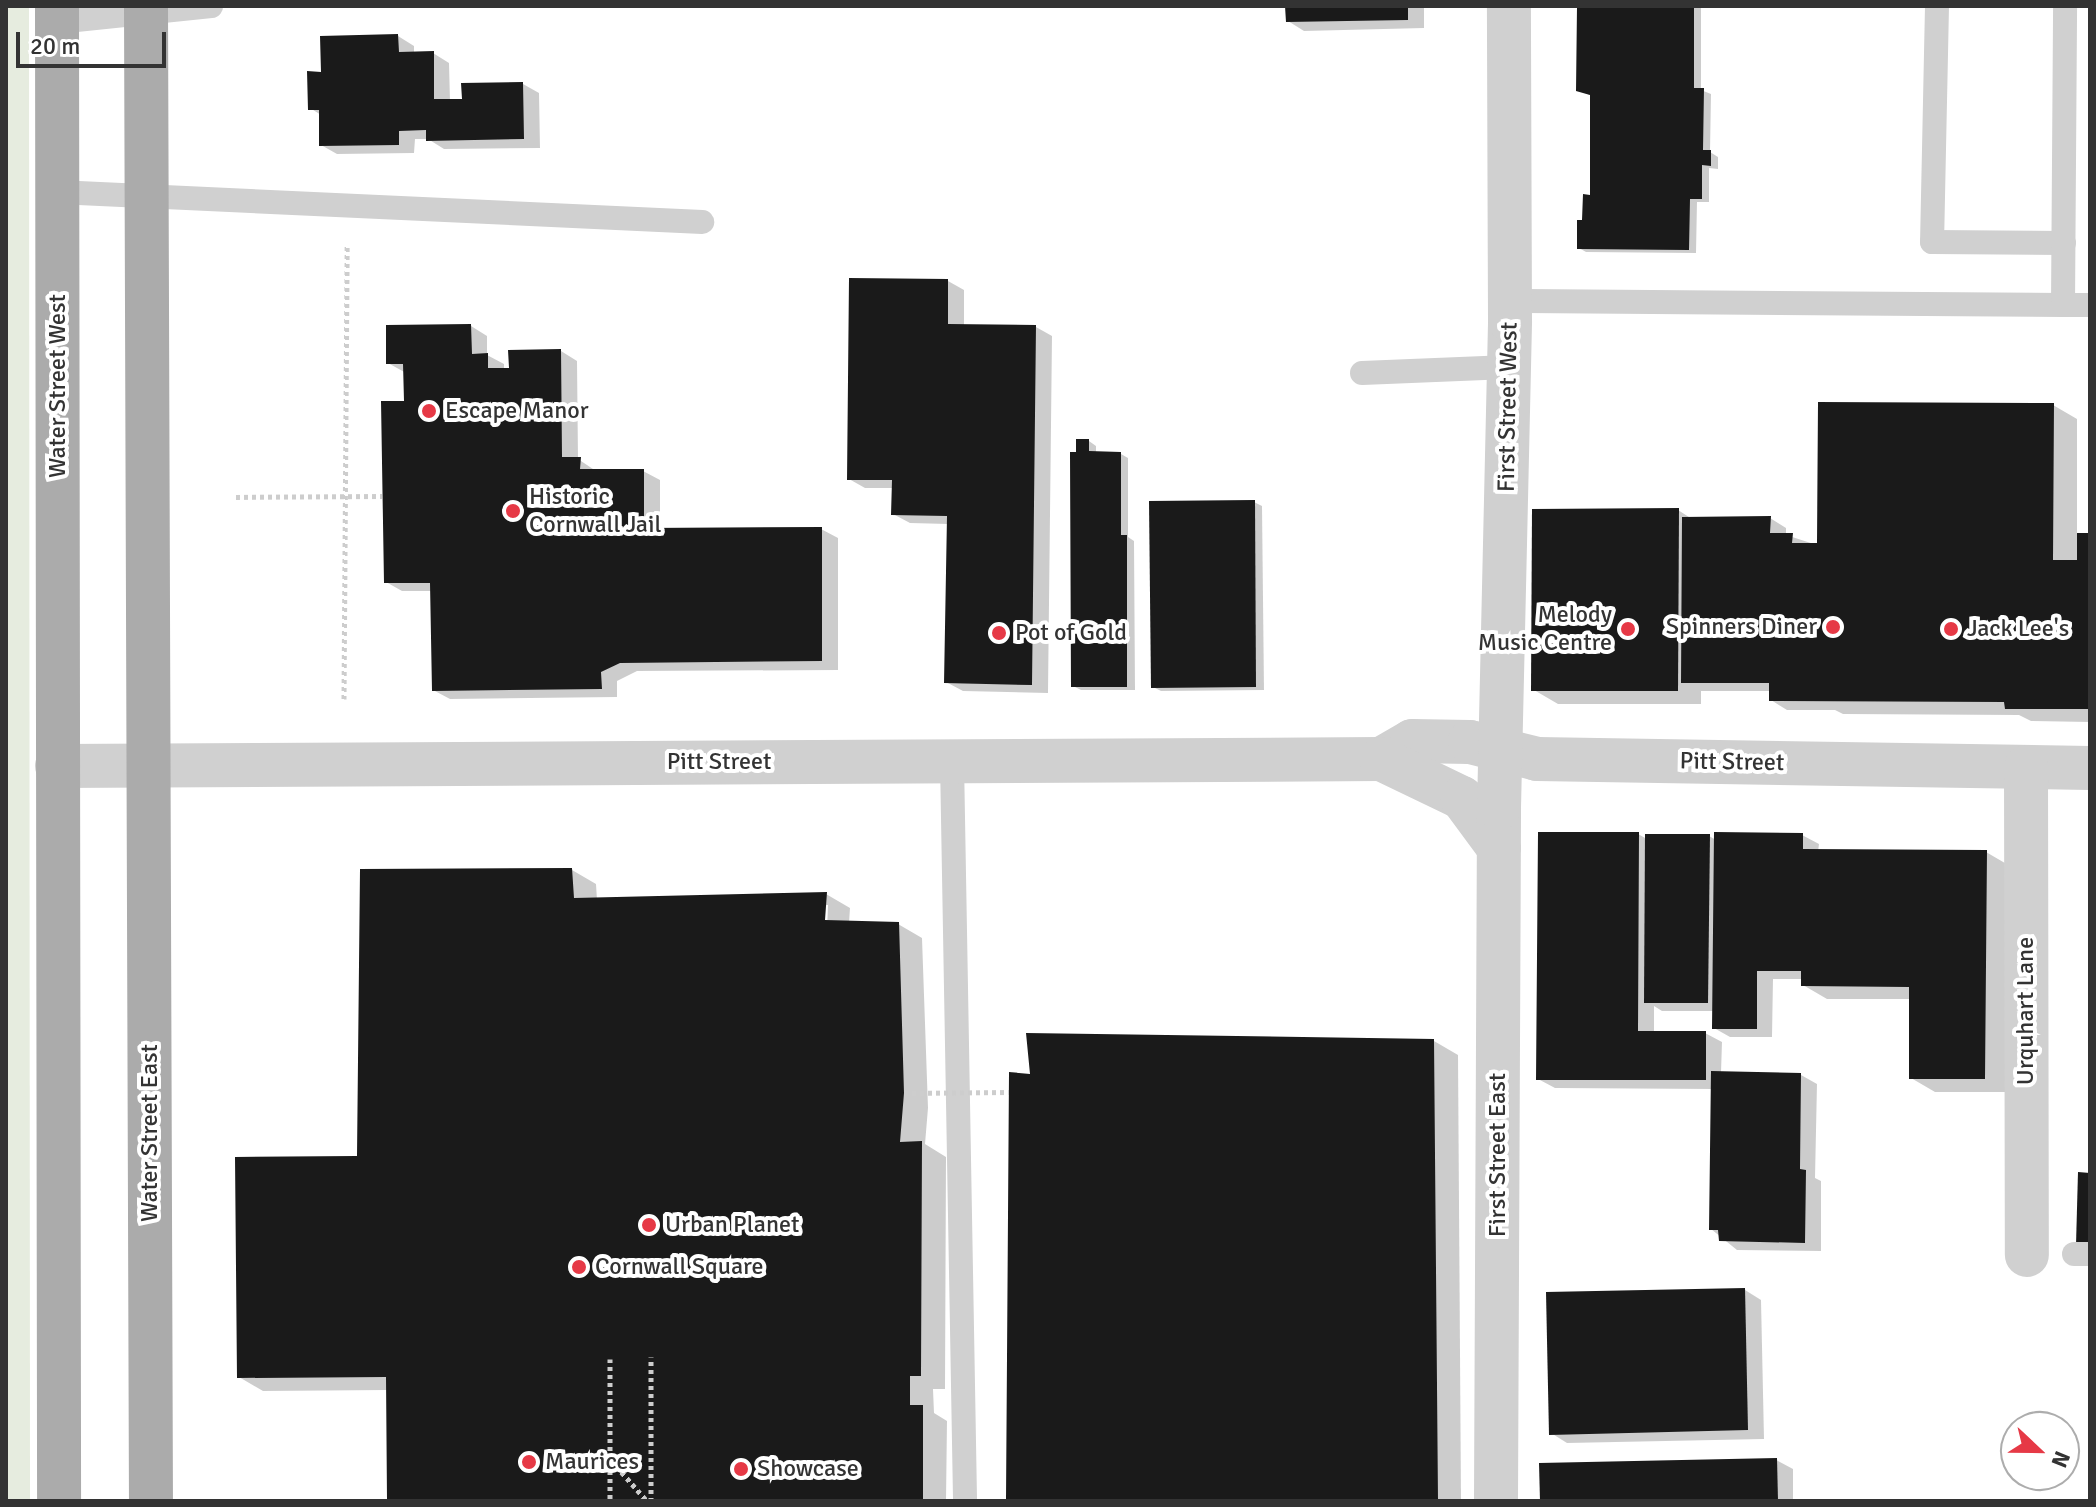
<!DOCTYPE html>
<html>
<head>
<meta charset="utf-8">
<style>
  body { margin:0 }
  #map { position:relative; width:2096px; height:1507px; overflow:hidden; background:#fff; font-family:Signika,sans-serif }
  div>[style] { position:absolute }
  .green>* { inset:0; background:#e6ecdf }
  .shadow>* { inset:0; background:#0003 }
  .building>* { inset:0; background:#1a1a1a }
  .path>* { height:5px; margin-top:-2.5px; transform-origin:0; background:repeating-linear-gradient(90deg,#cdcdcd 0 4px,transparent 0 8px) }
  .lane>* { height:24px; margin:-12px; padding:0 12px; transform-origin:12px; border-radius:12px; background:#d0d0d0 }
  .street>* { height:44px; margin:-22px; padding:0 22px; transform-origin:22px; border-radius:22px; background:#d0d0d0 }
  .primary>* { height:44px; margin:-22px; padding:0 22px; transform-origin:22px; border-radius:22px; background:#ababab }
  .path-bridge>* { height:5px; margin-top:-2.5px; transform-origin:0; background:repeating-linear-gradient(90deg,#cdcdcd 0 4px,transparent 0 8px) }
  .dots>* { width:22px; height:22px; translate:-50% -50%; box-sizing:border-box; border:4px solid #fff; border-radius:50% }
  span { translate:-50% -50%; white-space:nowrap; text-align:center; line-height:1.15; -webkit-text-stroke:8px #fff; paint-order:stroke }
  .street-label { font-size:24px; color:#333 }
  .poi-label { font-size:24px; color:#333 }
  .left { translate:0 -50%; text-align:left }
  .right { translate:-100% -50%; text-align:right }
  .frame { position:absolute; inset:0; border:8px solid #333; pointer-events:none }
  .north { position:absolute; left:2000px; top:1411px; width:80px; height:80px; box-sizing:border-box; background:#fff; border:2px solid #adadad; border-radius:50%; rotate:112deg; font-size:22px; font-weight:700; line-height:32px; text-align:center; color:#333 }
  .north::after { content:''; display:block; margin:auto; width:28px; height:36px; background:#e63946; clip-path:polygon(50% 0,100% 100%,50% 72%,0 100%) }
  .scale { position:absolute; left:16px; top:32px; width:150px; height:36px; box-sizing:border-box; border:4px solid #333; border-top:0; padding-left:10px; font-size:24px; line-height:28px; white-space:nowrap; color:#333; -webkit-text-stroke:6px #fff; paint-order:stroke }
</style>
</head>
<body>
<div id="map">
  <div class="green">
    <i style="clip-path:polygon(6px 6px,29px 6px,30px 1501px,6px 1501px)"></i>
  </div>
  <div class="shadow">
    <i style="clip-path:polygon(1287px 6px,1424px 6px,1424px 28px,1304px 31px,1288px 21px)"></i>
    <i style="clip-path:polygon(1579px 6px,1701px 6px,1701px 90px,1711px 94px,1710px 152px,1718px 157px,1718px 169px,1709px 168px,1709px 202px,1697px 202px,1696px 253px,1586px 252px,1579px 248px,1592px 197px,1592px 96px,1578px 90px)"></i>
    <i style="clip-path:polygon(398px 36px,414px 46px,414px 53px,433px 53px,449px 63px,450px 101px,464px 101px,523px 84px,539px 93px,540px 148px,444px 149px,428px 139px,415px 139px,414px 153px,337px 154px,321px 145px,321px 115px,310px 108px,323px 74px)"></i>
    <i style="clip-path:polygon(948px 281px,964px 290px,964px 326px,1036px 327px,1052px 336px,1048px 693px,963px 691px,946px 682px,948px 524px,910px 523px,893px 514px,894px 488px,865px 488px,849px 479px)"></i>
    <i style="clip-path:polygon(471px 326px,487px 336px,487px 355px,504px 364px,504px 370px,561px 351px,577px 361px,578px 459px,596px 471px,643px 471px,660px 480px,660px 530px,821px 529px,838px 538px,838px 670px,637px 671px,617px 681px,617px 697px,450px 699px,433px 690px,432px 591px,402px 591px,386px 582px,406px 403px,406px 373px,388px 363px)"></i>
    <i style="clip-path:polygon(2053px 405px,2077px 419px,2077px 535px,2090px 535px,2090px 722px,2031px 721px,2019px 715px,1843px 714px,1835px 710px,1787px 710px,1771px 700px,1771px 691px,1701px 691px,1701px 704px,1558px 704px,1534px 690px,1678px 510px,1692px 519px,1770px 518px,1786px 528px,1786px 535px,1817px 545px)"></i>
    <i style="clip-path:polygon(1089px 441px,1096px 446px,1096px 453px,1121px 454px,1128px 458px,1128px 537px,1134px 541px,1135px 690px,1081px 690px,1073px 686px,1078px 454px)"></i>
    <i style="clip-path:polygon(1254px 502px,1262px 506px,1264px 690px,1161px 691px,1153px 687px)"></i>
    <i style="clip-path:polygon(1638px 834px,1647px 839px,1709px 836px,1716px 840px,1802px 835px,1819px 844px,1818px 852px,1986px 852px,2010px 866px,2008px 1092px,1935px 1092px,1911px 1078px,1911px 999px,1827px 999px,1803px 985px,1803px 979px,1773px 979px,1772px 1037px,1730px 1037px,1714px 1028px,1714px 1011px,1662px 1011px,1654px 1006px,1654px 1033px,1705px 1033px,1722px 1042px,1721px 1073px,1801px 1075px,1817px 1084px,1815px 1178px,1821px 1181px,1821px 1251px,1737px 1250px,1711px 1229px,1713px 1089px,1555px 1088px,1538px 1079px)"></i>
    <i style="clip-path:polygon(evenodd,572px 870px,596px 884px,597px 900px,826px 894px,850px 908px,849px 923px,898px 924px,922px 938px,928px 1108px,925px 1144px,946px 1157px,945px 1389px,933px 1389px,934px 1413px,947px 1421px,946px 1501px,389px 1501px,388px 1390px,263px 1391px,239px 1377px,359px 1158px,572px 870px,824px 905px,828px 905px,827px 930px,823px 930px,824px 905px)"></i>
    <i style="clip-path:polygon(1434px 1041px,1458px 1055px,1461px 1501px,1009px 1501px)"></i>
    <i style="clip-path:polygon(1745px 1290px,1761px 1300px,1764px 1439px,1567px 1443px,1551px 1433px)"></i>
    <i style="clip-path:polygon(1776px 1460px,1793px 1469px,1793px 1501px,1542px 1501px)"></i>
  </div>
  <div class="building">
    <i style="clip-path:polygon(1285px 6px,1408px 6px,1408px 20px,1286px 22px)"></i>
    <i style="clip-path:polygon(1577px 6px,1694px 6px,1694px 88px,1704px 88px,1703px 150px,1711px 150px,1711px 166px,1702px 165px,1702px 199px,1690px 199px,1689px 250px,1577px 249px,1577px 220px,1582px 220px,1583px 194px,1590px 195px,1590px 95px,1576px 91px)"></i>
    <i style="clip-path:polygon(398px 34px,399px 52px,434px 51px,434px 99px,462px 99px,461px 83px,523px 82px,524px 139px,426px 141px,426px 130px,399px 131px,399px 145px,319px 146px,319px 110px,308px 110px,307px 71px,321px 72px,320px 36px)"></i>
    <i style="clip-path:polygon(849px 278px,948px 279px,948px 324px,1036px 325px,1032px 685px,944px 683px,947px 516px,891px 515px,892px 480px,847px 480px)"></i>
    <i style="clip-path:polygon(471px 324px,472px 354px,488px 353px,488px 368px,509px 368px,508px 350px,561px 349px,562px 457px,581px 457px,580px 469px,644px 469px,644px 528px,822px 527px,822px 661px,620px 663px,601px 672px,602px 689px,432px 691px,430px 583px,384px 583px,381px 401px,404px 401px,403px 364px,386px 364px,386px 325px)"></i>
    <i style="clip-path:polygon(1818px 402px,2054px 403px,2053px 560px,2077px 560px,2077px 533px,2090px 533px,2090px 709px,2005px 709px,2004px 702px,1769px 701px,1769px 683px,1681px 683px,1682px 517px,1771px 516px,1770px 533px,1793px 533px,1792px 543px,1817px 543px)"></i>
    <i style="clip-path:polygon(1076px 439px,1089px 439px,1089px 451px,1121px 452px,1121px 535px,1127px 535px,1127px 687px,1071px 687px,1070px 452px,1076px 452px)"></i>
    <i style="clip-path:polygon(1255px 500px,1256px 687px,1151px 688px,1149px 501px)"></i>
    <i style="clip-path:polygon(1679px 508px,1678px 691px,1531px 691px,1532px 509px)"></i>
    <i style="clip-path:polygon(1538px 832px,1639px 832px,1638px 1031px,1706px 1031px,1706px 1080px,1536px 1080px)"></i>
    <i style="clip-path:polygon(1714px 832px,1803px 833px,1803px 849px,1987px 850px,1985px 1079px,1909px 1079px,1909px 987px,1801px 986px,1801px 971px,1757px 971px,1757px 1029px,1712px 1029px)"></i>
    <i style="clip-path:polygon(1645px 834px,1710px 834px,1708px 1003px,1644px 1003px)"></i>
    <i style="clip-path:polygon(572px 868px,574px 898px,827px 892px,825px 920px,899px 922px,904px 1093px,900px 1142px,922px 1141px,921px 1376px,910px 1376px,910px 1405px,923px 1405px,923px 1501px,387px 1501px,386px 1377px,237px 1378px,235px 1157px,357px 1156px,360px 869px)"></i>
    <i style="clip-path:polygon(1026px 1033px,1434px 1039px,1438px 1501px,1006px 1501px,1009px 1072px,1030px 1074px)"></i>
    <i style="clip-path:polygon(1711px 1071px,1801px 1073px,1800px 1169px,1806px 1170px,1805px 1243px,1719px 1241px,1718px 1230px,1709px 1230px)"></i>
    <i style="clip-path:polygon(2078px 1172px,2090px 1173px,2090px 1245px,2076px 1245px)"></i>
    <i style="clip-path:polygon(1745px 1288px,1748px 1430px,1549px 1435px,1546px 1292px)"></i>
    <i style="clip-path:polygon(1777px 1458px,1778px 1501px,1540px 1501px,1539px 1463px)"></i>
  </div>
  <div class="path">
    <i style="left:236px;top:497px;width:146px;rotate:-0.4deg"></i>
    <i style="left:344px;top:699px;width:455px;rotate:-89.6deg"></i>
    <i style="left:610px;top:1359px;width:142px;rotate:90deg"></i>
    <i style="left:611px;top:1460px;width:55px;rotate:48.7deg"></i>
    <i style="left:651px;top:1501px;width:144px;rotate:-90deg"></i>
  </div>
  <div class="lane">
    <i style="left:1937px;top:6px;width:236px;rotate:91.2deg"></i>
    <i style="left:1932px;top:242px;width:132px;rotate:0.4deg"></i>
    <i style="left:57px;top:22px;width:155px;rotate:-5.9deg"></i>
    <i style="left:57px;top:192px;width:646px;rotate:2.66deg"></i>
    <i style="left:1510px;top:301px;width:553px;rotate:0.41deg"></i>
    <i style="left:2063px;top:305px;width:299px;rotate:-89.6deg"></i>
    <i style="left:2063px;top:305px;width:27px"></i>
    <i style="left:1362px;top:373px;width:147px;rotate:-2.3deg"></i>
    <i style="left:952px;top:761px;width:740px;rotate:88.99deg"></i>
    <i style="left:2074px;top:1254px;width:16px"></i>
  </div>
  <div class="street">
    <i style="left:1381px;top:759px;width:36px;rotate:-30deg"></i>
    <i style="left:1412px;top:741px;width:58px;rotate:1deg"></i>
    <i style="left:1470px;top:742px;width:69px;rotate:14.2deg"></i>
    <i style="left:1537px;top:759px;width:553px;rotate:0.93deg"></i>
    <i style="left:57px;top:766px;width:1324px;rotate:-0.3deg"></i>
    <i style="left:1381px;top:759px;width:90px;rotate:25.7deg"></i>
    <i style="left:1462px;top:798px;width:62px;rotate:53.5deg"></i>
    <i style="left:2026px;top:767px;width:488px;rotate:89.9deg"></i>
    <i style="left:1496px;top:1501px;width:693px;rotate:-89.75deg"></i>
    <i style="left:1499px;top:808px;width:487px;rotate:-88.7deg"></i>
    <i style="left:1510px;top:321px;width:315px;rotate:-90.2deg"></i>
  </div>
  <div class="primary">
    <i style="left:57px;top:6px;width:1495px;rotate:89.92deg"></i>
    <i style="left:146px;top:6px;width:1495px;rotate:89.81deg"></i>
  </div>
  <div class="path-bridge">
    <i style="left:904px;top:1093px;width:105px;rotate:-0.5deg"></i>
  </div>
  <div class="dots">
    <i style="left:429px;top:411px;background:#e63946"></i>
    <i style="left:513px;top:511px;background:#e63946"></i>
    <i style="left:1833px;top:627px;background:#e63946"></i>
    <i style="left:1628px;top:629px;background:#e63946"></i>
    <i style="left:1951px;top:629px;background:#e63946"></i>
    <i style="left:999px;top:633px;background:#e63946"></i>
    <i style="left:649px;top:1225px;background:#e63946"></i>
    <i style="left:579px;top:1267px;background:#e63946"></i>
    <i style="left:529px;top:1462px;background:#e63946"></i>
    <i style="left:741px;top:1469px;background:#e63946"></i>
  </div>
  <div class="street-label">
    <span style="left:58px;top:386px;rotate:-90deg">Water Street West</span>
    <span style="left:1508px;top:407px;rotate:-89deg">First Street West</span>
    <span style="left:719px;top:762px">Pitt Street</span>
    <span style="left:1732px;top:762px;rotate:1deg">Pitt Street</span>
    <span style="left:2026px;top:1011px;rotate:-90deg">Urquhart Lane</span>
    <span style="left:150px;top:1133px;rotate:-90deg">Water Street East</span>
    <span style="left:1498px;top:1155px;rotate:-90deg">First Street East</span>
  </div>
  <div class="poi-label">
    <span class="left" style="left:445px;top:411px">Escape Manor</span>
    <span class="left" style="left:529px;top:511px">Historic<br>Cornwall Jail</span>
    <span class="right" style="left:1612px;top:629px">Melody<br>Music Centre</span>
    <span class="right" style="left:1817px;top:627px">Spinners Diner</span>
    <span class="left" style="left:1967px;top:629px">Jack Lee's</span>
    <span class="left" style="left:1015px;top:633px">Pot of Gold</span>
    <span class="left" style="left:665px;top:1225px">Urban Planet</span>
    <span class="left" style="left:595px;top:1267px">Cornwall Square</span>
    <span class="left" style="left:545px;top:1462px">Maurices</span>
    <span class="left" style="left:757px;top:1469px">Showcase</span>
  </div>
  <div class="frame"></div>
  <div class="north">N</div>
  <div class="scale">20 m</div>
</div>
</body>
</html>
